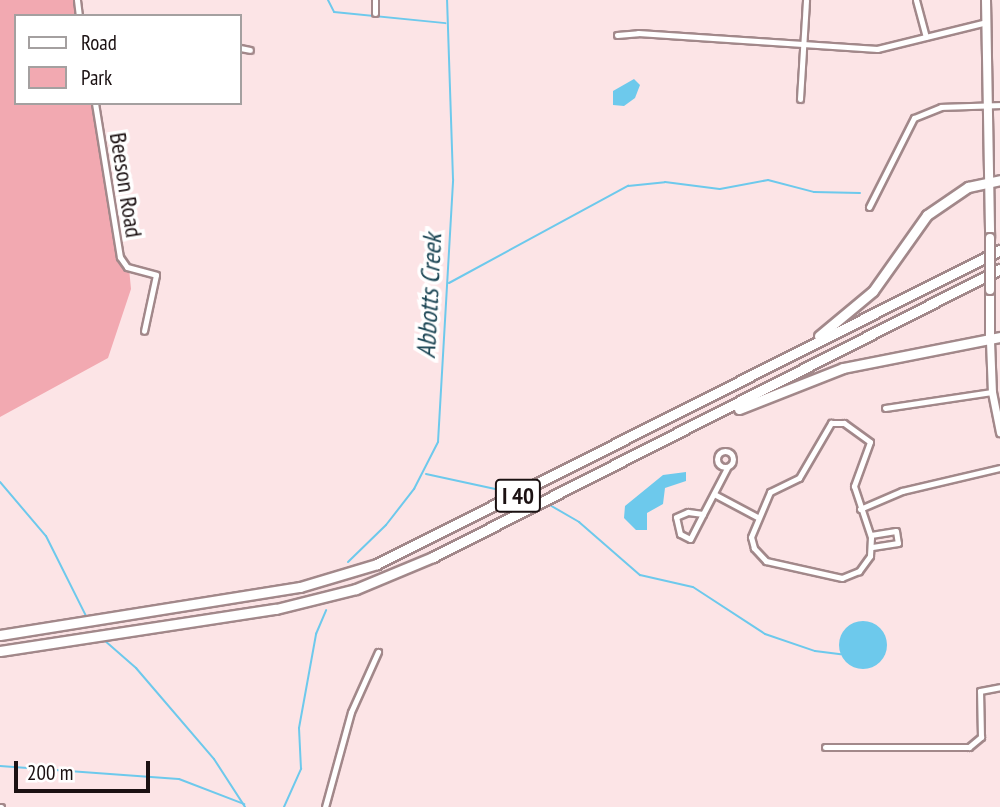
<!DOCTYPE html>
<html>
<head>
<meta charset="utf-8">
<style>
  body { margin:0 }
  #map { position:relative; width:1000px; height:807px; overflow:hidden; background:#fce4e6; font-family:"PT Sans Narrow",sans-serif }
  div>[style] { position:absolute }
  .green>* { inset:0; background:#f2a9b1 }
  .water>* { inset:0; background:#6dc9ec }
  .round { border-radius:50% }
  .stream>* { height:2px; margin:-1px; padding:0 1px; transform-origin:1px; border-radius:1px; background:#6dc9ec }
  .roads { filter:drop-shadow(2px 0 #a2888a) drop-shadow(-2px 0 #a2888a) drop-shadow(0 2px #a2888a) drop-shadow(0 -2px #a2888a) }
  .street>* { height:5px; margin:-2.5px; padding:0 2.5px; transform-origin:2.5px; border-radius:2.5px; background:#fff }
  .street>.ring { margin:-2.5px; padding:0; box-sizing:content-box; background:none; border:5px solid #fff; border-radius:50% }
  .secondary>* { height:7px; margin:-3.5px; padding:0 3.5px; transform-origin:3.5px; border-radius:3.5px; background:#fff }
  .primary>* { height:8px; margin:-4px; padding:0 4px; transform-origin:4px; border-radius:4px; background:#fff }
  .highway>* { height:9px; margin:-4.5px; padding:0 4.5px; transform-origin:4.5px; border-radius:4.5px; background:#fff }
  .bridges { filter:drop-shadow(2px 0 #a2888a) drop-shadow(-2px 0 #a2888a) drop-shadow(0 2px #a2888a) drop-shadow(0 -2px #a2888a) }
  .primary-bridge>* { height:8px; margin:-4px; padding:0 4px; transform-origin:4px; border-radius:4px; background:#fff }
  span { translate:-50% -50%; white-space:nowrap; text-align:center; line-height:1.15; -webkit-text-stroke:7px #fff; paint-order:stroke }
  .shield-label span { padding:2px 5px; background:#fff; border:2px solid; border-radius:5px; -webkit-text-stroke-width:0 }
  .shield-label { font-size:23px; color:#1b1112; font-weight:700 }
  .street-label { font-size:24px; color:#1b1112 }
  .water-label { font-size:26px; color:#1b4554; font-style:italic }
  .legend { position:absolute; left:14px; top:14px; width:228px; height:91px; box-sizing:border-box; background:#fff; border:2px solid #a4a0a0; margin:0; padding:9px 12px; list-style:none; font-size:21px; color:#1b1112 }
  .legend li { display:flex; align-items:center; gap:14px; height:35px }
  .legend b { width:35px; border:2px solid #a4a0a0 }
  .scale { position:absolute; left:14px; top:761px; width:136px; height:32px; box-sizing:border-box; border:4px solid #1b1112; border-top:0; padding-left:9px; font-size:21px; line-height:24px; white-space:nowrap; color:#1b1112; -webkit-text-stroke:5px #fff; paint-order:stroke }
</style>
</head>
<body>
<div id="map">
  <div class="green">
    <i style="clip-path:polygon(0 0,77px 0,79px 16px,16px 16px,16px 103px,95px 103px,120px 257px,129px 268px,131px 289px,108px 358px,0 417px)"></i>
  </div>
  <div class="water">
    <i style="clip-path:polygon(634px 79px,640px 85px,635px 98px,624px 106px,613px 105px,613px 91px)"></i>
    <i style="clip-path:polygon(686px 472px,686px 481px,665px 488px,663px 504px,647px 513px,647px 530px,636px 530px,624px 518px,625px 506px,663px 475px)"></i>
    <i class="round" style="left:839px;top:621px;width:48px;height:48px"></i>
  </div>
  <div class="stream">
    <i style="left:328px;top:0;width:13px;rotate:63deg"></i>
    <i style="left:334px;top:12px;width:112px;rotate:5.7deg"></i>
    <i style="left:449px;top:283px;width:204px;rotate:-28.5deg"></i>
    <i style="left:628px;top:186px;width:37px;rotate:-6deg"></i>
    <i style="left:665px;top:182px;width:55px;rotate:7.3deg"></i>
    <i style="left:720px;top:189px;width:49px;rotate:-10.6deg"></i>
    <i style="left:768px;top:180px;width:48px;rotate:14.6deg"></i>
    <i style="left:814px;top:192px;width:46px;rotate:1.2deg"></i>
    <i style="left:426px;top:474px;width:85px;rotate:12.2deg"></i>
    <i style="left:0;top:482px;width:71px;rotate:49.6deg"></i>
    <i style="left:46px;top:536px;width:89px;rotate:63.4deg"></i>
    <i style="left:522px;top:495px;width:15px;rotate:20deg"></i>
    <i style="left:548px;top:504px;width:36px;rotate:30deg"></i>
    <i style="left:579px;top:522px;width:81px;rotate:41deg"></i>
    <i style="left:640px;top:575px;width:54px;rotate:12.8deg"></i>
    <i style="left:693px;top:587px;width:86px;rotate:33.1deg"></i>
    <i style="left:765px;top:634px;width:53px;rotate:18.8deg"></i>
    <i style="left:815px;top:651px;width:26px;rotate:7deg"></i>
    <i style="left:348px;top:562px;width:53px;rotate:-44.2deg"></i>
    <i style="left:386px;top:525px;width:46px;rotate:-52.1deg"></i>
    <i style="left:414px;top:489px;width:53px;rotate:-62.9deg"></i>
    <i style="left:438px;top:442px;width:263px;rotate:-86.7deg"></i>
    <i style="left:453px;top:179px;width:179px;rotate:-91.9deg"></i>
    <i style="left:104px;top:640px;width:43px;rotate:41.2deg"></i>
    <i style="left:136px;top:668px;width:120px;rotate:49.4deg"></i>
    <i style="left:214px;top:759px;width:57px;rotate:57.1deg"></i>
    <i style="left:0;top:766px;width:179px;rotate:4.2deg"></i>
    <i style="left:179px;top:779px;width:70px;rotate:21deg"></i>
    <i style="left:284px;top:807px;width:42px;rotate:-65.9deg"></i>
    <i style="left:301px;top:769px;width:41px;rotate:-92.8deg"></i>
    <i style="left:299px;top:728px;width:96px;rotate:-79.7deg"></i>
    <i style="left:316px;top:634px;width:26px;rotate:-67deg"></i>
  </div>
  <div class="roads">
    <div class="street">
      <i style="left:77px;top:0;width:16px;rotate:83deg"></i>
      <i style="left:916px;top:0;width:38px;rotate:75deg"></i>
      <i style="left:375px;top:13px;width:13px;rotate:-90deg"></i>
      <i style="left:617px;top:35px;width:21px;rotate:-5deg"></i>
      <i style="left:638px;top:33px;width:240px;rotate:3.8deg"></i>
      <i style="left:877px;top:49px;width:113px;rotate:-13.8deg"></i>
      <i style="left:240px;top:48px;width:10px;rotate:11deg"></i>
      <i style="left:800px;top:99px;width:99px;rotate:-86.5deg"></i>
      <i style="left:95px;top:103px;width:156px;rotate:80.8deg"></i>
      <i style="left:120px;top:257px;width:12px;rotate:55deg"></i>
      <i style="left:127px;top:267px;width:30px;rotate:15deg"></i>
      <i style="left:156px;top:275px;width:57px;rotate:102.1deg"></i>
      <i style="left:869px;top:207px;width:100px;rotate:-63.2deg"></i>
      <i style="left:914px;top:118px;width:29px;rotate:-22deg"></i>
      <i style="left:941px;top:107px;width:59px;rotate:-1.9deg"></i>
      <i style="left:885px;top:408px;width:108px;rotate:-8.5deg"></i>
      <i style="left:831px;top:423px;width:13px"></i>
      <i style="left:844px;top:423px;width:32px;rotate:36deg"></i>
      <i style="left:870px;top:442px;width:47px;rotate:110deg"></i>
      <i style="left:854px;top:486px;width:54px;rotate:71.6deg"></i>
      <i style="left:871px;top:537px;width:19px;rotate:93deg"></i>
      <i style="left:870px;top:556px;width:19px;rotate:126deg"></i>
      <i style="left:859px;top:571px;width:18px;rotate:158deg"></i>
      <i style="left:842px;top:578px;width:78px;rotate:-167.4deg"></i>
      <i style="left:766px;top:561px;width:18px;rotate:-133deg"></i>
      <i style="left:754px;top:548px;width:11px;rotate:-105deg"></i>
      <i style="left:751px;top:537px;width:49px;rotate:-67.1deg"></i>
      <i style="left:770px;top:492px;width:32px;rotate:-26deg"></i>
      <i style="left:799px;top:478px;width:64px;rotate:-59.8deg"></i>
      <i class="ring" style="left:717px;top:451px;width:11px;height:11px"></i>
      <i style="left:714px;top:494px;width:49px;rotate:28.1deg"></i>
      <i style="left:860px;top:509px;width:46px;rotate:-23.2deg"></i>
      <i style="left:902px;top:491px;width:101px;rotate:-13.2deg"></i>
      <i style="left:688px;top:512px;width:15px;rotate:8deg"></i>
      <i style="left:703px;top:514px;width:28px;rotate:117deg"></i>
      <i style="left:690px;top:539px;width:11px;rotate:-153deg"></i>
      <i style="left:680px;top:534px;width:17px;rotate:-103deg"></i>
      <i style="left:676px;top:517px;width:13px;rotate:-23deg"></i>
      <i style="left:703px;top:514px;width:52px;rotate:-62.4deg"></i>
      <i style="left:871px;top:535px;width:25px;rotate:-9deg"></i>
      <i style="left:896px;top:531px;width:12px;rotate:81deg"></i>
      <i style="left:898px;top:543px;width:26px;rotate:171deg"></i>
      <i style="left:825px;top:747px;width:144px"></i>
      <i style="left:969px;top:747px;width:16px;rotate:-40deg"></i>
      <i style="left:981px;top:737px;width:46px;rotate:-91.2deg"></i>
      <i style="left:980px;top:691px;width:20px;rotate:-11deg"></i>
      <i style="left:0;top:807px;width:1px"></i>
      <i style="left:325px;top:807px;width:98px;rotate:-74.7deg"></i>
      <i style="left:351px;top:712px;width:66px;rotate:-65.8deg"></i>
    </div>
    <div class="secondary">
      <i style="left:990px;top:341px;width:51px;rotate:87.8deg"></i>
      <i style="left:992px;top:392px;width:41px;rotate:78.7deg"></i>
    </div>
    <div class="primary">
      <i style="left:986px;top:0;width:238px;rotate:89deg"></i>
      <i style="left:990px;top:290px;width:51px;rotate:90deg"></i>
    </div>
    <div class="highway">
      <i style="left:819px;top:336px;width:70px;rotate:-39.8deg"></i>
      <i style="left:873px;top:291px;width:93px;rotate:-54.6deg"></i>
      <i style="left:927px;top:215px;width:50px;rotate:-34.3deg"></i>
      <i style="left:968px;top:187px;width:33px;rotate:-12deg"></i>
      <i style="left:739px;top:409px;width:112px;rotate:-21.5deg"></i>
      <i style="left:843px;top:368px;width:160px;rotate:-11.2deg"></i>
      <i style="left:0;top:635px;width:304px;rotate:-9.1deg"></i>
      <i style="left:300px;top:587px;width:80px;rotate:-16.6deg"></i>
      <i style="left:377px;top:564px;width:698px;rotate:-26.75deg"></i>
      <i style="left:0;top:651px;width:279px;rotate:-8.7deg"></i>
      <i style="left:276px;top:609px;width:82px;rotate:-14deg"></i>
      <i style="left:356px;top:589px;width:83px;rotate:-22.6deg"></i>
      <i style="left:433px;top:557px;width:636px;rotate:-26.93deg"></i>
    </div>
  </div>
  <div class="bridges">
    <div class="primary-bridge">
      <i style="left:990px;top:238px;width:52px;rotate:90deg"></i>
    </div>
  </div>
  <div class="shield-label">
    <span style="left:518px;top:496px">I 40</span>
  </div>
  <div class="street-label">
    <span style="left:126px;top:185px;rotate:81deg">Beeson Road</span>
  </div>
  <div class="water-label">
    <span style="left:429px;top:296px;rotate:-87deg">Abbotts Creek</span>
  </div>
  <ul class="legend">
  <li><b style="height:9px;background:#fff"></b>Road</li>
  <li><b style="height:19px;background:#f2a9b1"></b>Park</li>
  </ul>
  <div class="scale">200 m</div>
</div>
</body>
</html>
